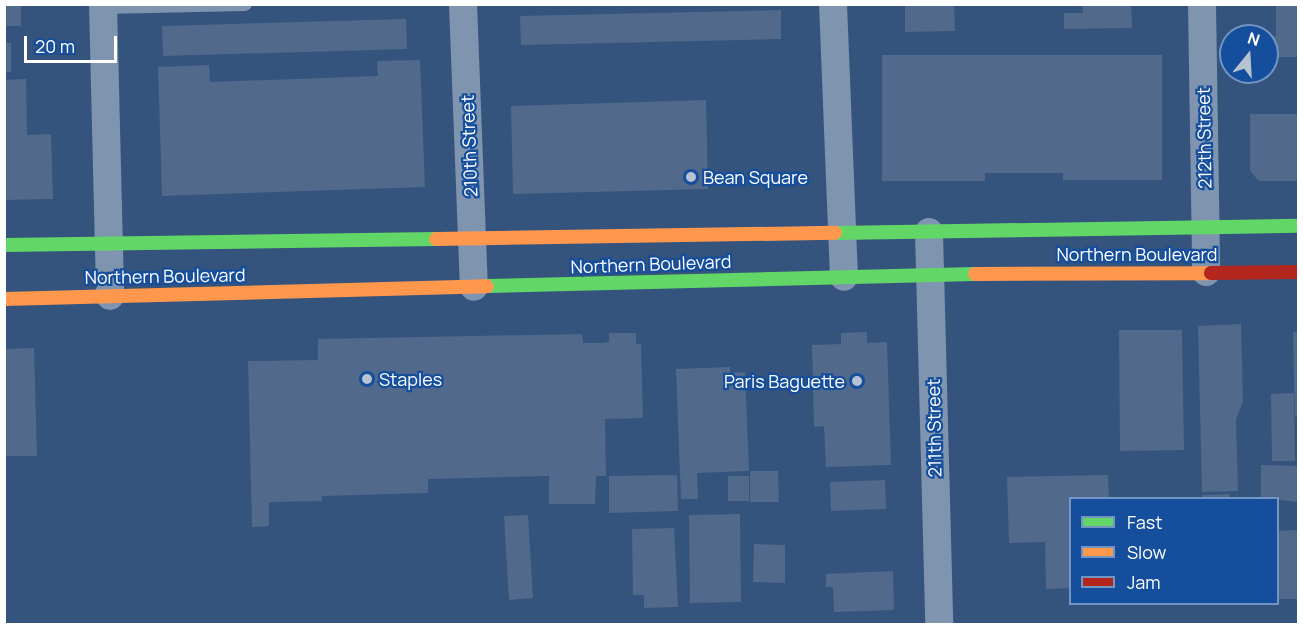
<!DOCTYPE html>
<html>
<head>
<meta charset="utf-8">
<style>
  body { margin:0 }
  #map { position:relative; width:1303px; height:629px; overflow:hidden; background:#34537d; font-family:Manrope,sans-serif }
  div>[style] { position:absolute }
  .building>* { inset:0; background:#516a8b }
  .lane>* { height:14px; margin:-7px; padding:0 7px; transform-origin:7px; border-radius:7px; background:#7f94af }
  .street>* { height:28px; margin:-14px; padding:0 14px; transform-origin:14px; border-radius:14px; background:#7f94af }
  .fast>* { height:14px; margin:-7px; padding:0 7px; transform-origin:7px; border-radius:7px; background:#63d668 }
  .slow>* { height:14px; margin:-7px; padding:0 7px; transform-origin:7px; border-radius:7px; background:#ff974d }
  .jam>* { height:14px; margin:-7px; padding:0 7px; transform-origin:7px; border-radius:7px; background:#b3261e }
  .dots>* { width:16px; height:16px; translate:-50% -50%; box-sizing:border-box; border:3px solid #154e9c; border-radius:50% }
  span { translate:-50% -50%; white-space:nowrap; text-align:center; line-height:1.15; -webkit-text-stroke:4.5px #154e9c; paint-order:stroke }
  .street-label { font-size:18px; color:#fff }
  .poi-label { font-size:18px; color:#fff }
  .left { translate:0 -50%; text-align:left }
  .right { translate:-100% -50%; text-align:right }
  .frame { position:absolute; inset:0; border:6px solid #fff; pointer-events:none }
  .legend { position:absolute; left:1069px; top:497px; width:210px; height:108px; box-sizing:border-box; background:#154e9c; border:2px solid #7395c4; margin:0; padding:8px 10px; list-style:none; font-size:18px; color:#fff }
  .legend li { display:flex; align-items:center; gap:12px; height:30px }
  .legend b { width:30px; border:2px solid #7395c4 }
  .north { position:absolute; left:1219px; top:24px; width:60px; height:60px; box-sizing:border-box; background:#154e9c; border:2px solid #7395c4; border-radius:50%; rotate:18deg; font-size:16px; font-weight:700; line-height:24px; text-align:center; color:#fff }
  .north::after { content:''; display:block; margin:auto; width:21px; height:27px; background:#b8c3d2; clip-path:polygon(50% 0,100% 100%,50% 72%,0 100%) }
  .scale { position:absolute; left:24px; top:36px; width:93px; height:27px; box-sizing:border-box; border:3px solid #fff; border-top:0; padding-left:8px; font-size:18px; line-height:21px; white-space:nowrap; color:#fff; -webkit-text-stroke:4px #154e9c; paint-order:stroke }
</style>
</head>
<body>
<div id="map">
  <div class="building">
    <i style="clip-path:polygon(4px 4px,21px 4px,21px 26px,4px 26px)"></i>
    <i style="clip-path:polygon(954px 4px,955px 31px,905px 32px,905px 4px)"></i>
    <i style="clip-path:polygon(1082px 4px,1131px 4px,1132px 28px,1064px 29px,1064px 13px,1083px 13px)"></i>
    <i style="clip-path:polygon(1276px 4px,1298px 4px,1298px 57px,1267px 57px,1267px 36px,1276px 36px)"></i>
    <i style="clip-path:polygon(781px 10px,781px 39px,521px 45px,520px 16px)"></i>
    <i style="clip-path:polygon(406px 19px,407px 49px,163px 56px,162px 26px)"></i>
    <i style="clip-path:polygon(4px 43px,11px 43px,11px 72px,4px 72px)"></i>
    <i style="clip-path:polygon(882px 55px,1162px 55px,1162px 180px,1063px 180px,1063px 173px,985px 173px,985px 181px,882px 181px)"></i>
    <i style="clip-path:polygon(420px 60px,425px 187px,162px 196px,158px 67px,209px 65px,210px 82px,378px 76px,377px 61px)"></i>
    <i style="clip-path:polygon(26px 79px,27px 135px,51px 134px,53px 199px,4px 200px,4px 80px)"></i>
    <i style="clip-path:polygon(706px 100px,708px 189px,513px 194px,511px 106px)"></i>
    <i style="clip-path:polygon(1250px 114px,1298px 114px,1298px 181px,1259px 181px,1250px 171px)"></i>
    <i style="clip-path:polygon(1241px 324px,1243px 401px,1236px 420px,1238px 491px,1202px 492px,1198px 326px)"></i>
    <i style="clip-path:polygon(1119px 330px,1182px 330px,1184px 450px,1120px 451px)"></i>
    <i style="clip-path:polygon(867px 332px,867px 343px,887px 342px,891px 465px,826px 467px,824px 426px,814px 427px,812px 345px,841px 344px,841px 333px)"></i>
    <i style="clip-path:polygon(1293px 332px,1298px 332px,1298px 416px,1295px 417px)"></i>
    <i style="clip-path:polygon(609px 333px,636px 333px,636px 344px,641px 344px,643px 418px,605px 419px,606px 476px,596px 476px,595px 504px,549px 504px,549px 476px,428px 479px,428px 493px,322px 496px,322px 501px,269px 502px,269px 526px,252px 527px,248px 361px,318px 360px,318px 339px,582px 334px,583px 343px,603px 343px,609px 342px)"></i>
    <i style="clip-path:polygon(34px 348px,37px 456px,4px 456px,4px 349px)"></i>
    <i style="clip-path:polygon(730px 367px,730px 373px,745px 372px,749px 471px,697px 473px,698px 499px,681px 499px,676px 369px)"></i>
    <i style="clip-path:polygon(1294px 393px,1295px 461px,1272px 461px,1271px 394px)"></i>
    <i style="clip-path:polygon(1261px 465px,1298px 466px,1298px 502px,1261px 498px)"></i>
    <i style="clip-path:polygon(750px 471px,778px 471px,779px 502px,750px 502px)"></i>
    <i style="clip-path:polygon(677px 475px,678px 511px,609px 513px,609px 476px)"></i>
    <i style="clip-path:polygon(1108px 475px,1109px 498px,1070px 498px,1070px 588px,1046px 589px,1045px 542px,1009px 543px,1007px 477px)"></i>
    <i style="clip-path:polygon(728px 476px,749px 476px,749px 501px,728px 501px)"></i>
    <i style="clip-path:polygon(885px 480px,886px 509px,831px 511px,830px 482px)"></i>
    <i style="clip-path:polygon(1230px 494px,1230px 498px,1202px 498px,1202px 495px)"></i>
    <i style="clip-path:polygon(740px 514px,741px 602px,690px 603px,689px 515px)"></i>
    <i style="clip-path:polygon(528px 515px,533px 598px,509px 600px,504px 516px)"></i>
    <i style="clip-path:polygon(674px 528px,678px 607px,644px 608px,644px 595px,633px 595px,632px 529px)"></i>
    <i style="clip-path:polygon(1298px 530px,1298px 599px,1278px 599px,1278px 531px)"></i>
    <i style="clip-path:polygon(754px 544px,785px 545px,785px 583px,753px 582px)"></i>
    <i style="clip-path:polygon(893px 571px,894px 610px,834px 612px,833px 587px,826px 587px,826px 574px)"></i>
  </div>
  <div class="lane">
    <i style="left:103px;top:7px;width:142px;rotate:-1.2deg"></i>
  </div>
  <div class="street">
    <i style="left:103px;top:4px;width:292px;rotate:88.6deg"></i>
    <i style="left:463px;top:4px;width:283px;rotate:87.8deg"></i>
    <i style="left:833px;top:4px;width:273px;rotate:87.7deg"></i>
    <i style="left:1202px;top:4px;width:268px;rotate:89.1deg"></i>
    <i style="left:929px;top:232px;width:392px;rotate:88.5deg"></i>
  </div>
  <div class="fast">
    <i style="left:835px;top:233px;width:463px;rotate:-0.9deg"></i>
    <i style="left:4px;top:245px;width:432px;rotate:-0.8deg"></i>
    <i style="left:487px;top:286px;width:488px;rotate:-1.4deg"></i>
  </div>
  <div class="slow">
    <i style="left:436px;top:239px;width:399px;rotate:-0.9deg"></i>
    <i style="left:975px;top:274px;width:236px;rotate:-0.2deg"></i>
    <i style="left:4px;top:299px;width:483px;rotate:-1.5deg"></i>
  </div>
  <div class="jam">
    <i style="left:1211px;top:273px;width:87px;rotate:-0.7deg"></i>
  </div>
  <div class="dots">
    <i style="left:691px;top:177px;background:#b8c3d2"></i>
    <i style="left:367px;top:379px;background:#b8c3d2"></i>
    <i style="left:857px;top:381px;background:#b8c3d2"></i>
  </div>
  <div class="street-label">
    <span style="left:1204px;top:138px;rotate:-91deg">212th Street</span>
    <span style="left:469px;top:146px;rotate:-92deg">210th Street</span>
    <span style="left:1137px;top:254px">Northern Boulevard</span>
    <span style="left:651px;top:264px;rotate:-2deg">Northern Boulevard</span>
    <span style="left:165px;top:276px;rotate:-1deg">Northern Boulevard</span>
    <span style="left:934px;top:428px;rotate:-91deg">211th Street</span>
  </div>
  <div class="poi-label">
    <span class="left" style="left:703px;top:177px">Bean Square</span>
    <span class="left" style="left:379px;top:379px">Staples</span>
    <span class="right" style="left:845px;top:381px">Paris Baguette</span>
  </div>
  <div class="frame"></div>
  <ul class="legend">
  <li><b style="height:8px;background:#63d668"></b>Fast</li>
  <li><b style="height:8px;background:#ff974d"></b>Slow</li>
  <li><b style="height:8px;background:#b3261e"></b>Jam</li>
  </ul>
  <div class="north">N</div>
  <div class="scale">20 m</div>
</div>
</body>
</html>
